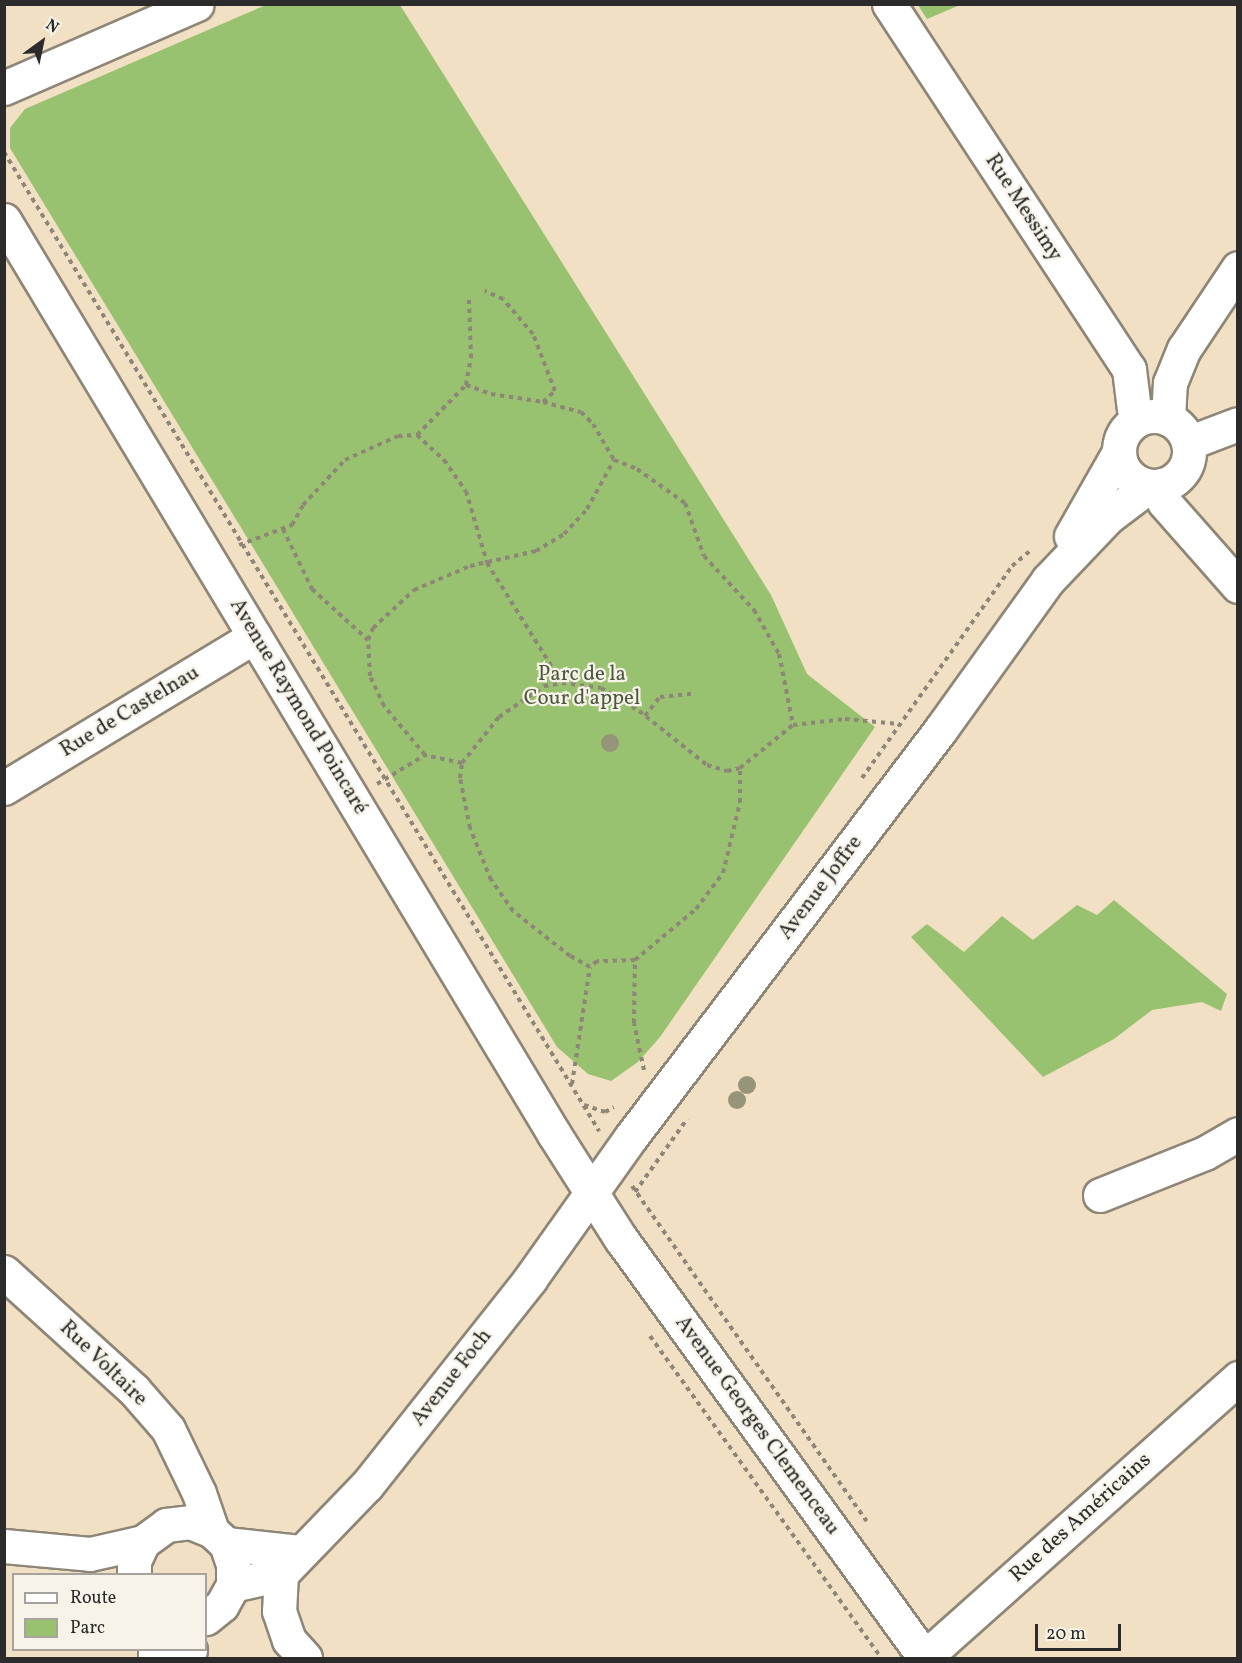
<!DOCTYPE html>
<html>
<head>
<meta charset="utf-8">
<style>
  body { margin:0 }
  #map { position:relative; width:1242px; height:1663px; overflow:hidden; background:#f1e0c3; font-family:Vollkorn,serif }
  div>[style] { position:absolute }
  .green>* { inset:0; background:#98c26f }
  .path>* { height:4px; margin-top:-2px; transform-origin:0; background:repeating-linear-gradient(90deg,#8e8677 0 4.5px,transparent 0 9px) }
  .roads { filter:drop-shadow(2px 0 #8e8677) drop-shadow(-2px 0 #8e8677) drop-shadow(0 2px #8e8677) drop-shadow(0 -2px #8e8677) }
  .minor>* { height:33px; margin:-16.5px; padding:0 16.5px; transform-origin:16.5px; border-radius:16.5px; background:#fff }
  .minor>.ring { margin:-16.5px; padding:0; box-sizing:content-box; background:none; border:33px solid #fff; border-radius:50% }
  .trees>* { width:18px; height:18px; margin:-9px; border-radius:50%; background:#96957a }
  span { translate:-50% -50%; white-space:nowrap; text-align:center; line-height:1.15; -webkit-text-stroke:4.5px #f7f3e8; paint-order:stroke }
  .street-label { font-size:21px; color:#2b2b2b }
  .park-label { font-size:21px; color:#4c583f }
  .frame { position:absolute; inset:0; border:6px solid #2b2b2b; pointer-events:none }
  .legend { position:absolute; left:12px; top:1573px; width:195px; height:78px; box-sizing:border-box; background:#f7f3e8; border:2px solid #a5a39c; margin:0; padding:8px 10px; list-style:none; font-size:18px; color:#2b2b2b }
  .legend li { display:flex; align-items:center; gap:12px; height:30px }
  .legend b { width:30px; border:2px solid #a5a39c }
  .north { position:absolute; left:12px; top:12px; width:60px; height:60px; -webkit-text-stroke:4px #f7f3e8; paint-order:stroke; rotate:33deg; font-size:16px; font-weight:700; line-height:24px; text-align:center; color:#2b2b2b }
  .north::after { content:''; display:block; margin:auto; width:21px; height:27px; background:#2b2b2b; clip-path:polygon(50% 0,100% 100%,50% 72%,0 100%) }
  .scale { position:absolute; left:1035px; top:1624px; width:86px; height:27px; box-sizing:border-box; border:3px solid #2b2b2b; border-top:0; padding-left:8px; font-size:18px; line-height:21px; white-space:nowrap; color:#2b2b2b; -webkit-text-stroke:4px #f7f3e8; paint-order:stroke }
</style>
</head>
<body>
<div id="map">
  <div class="green">
    <i style="clip-path:polygon(268px 4px,400px 5px,771px 595px,807px 674px,875px 727px,660px 1037px,638px 1062px,611px 1081px,588px 1074px,557px 1047px,10px 148px,10px 128px,25px 109px)"></i>
    <i style="clip-path:polygon(918px 5px,960px 5px,927px 19px)"></i>
    <i style="clip-path:polygon(1114px 900px,1227px 994px,1221px 1011px,1202px 1002px,1152px 1010px,1114px 1039px,1043px 1077px,911px 937px,927px 924px,964px 952px,1002px 916px,1033px 940px,1077px 905px,1097px 915px)"></i>
  </div>
  <div class="path">
    <i style="left:4px;top:152px;width:1146px;rotate:58.71deg"></i>
    <i style="left:466px;top:385px;width:27px;rotate:20deg"></i>
    <i style="left:491px;top:394px;width:53px;rotate:8.7deg"></i>
    <i style="left:543px;top:402px;width:16px;rotate:-43deg"></i>
    <i style="left:555px;top:391px;width:61px;rotate:-111.1deg"></i>
    <i style="left:533px;top:334px;width:46px;rotate:-130.6deg"></i>
    <i style="left:503px;top:299px;width:20px;rotate:-156deg"></i>
    <i style="left:543px;top:402px;width:39px;rotate:15deg"></i>
    <i style="left:581px;top:412px;width:17px;rotate:45deg"></i>
    <i style="left:593px;top:424px;width:42px;rotate:59.7deg"></i>
    <i style="left:614px;top:460px;width:25px;rotate:21deg"></i>
    <i style="left:637px;top:469px;width:59px;rotate:35.3deg"></i>
    <i style="left:685px;top:503px;width:56px;rotate:70.3deg"></i>
    <i style="left:704px;top:556px;width:74px;rotate:47.2deg"></i>
    <i style="left:754px;top:610px;width:51px;rotate:60.4deg"></i>
    <i style="left:779px;top:654px;width:72px;rotate:78.8deg"></i>
    <i style="left:793px;top:725px;width:52px;rotate:-6.6deg"></i>
    <i style="left:845px;top:719px;width:54px;rotate:5.3deg"></i>
    <i style="left:417px;top:435px;width:37px;rotate:43deg"></i>
    <i style="left:444px;top:460px;width:38px;rotate:55deg"></i>
    <i style="left:466px;top:491px;width:75px;rotate:73.7deg"></i>
    <i style="left:487px;top:563px;width:142px;rotate:58deg"></i>
    <i style="left:283px;top:529px;width:67px;rotate:64.2deg"></i>
    <i style="left:312px;top:589px;width:76px;rotate:42.3deg"></i>
    <i style="left:239px;top:545px;width:57px;rotate:-20.7deg"></i>
    <i style="left:292px;top:525px;width:23px;rotate:-61deg"></i>
    <i style="left:303px;top:505px;width:62px;rotate:-47deg"></i>
    <i style="left:345px;top:460px;width:58px;rotate:-24.4deg"></i>
    <i style="left:398px;top:436px;width:19px;rotate:-3deg"></i>
    <i style="left:417px;top:435px;width:70px;rotate:-45.6deg"></i>
    <i style="left:466px;top:385px;width:27px;rotate:-80deg"></i>
    <i style="left:471px;top:358px;width:58px;rotate:-92deg"></i>
    <i style="left:645px;top:716px;width:24px;rotate:-52deg"></i>
    <i style="left:660px;top:697px;width:31px;rotate:-6deg"></i>
    <i style="left:462px;top:763px;width:38px;rotate:-168deg"></i>
    <i style="left:425px;top:755px;width:64px;rotate:-129.9deg"></i>
    <i style="left:384px;top:706px;width:33px;rotate:-115deg"></i>
    <i style="left:370px;top:676px;width:36px;rotate:-93deg"></i>
    <i style="left:368px;top:640px;width:13px;rotate:-67deg"></i>
    <i style="left:373px;top:628px;width:56px;rotate:-42.8deg"></i>
    <i style="left:414px;top:590px;width:61px;rotate:-23.2deg"></i>
    <i style="left:470px;top:566px;width:68px;rotate:-12.8deg"></i>
    <i style="left:536px;top:551px;width:33px;rotate:-31deg"></i>
    <i style="left:564px;top:534px;width:34px;rotate:-47deg"></i>
    <i style="left:587px;top:509px;width:56px;rotate:-61.1deg"></i>
    <i style="left:862px;top:778px;width:260px;rotate:-54.7deg"></i>
    <i style="left:1012px;top:566px;width:26px;rotate:-40deg"></i>
    <i style="left:377px;top:784px;width:56px;rotate:-31.1deg"></i>
    <i style="left:635px;top:960px;width:38px;rotate:178deg"></i>
    <i style="left:597px;top:961px;width:9px;rotate:139deg"></i>
    <i style="left:590px;top:967px;width:23px;rotate:-151deg"></i>
    <i style="left:570px;top:956px;width:73px;rotate:-141.7deg"></i>
    <i style="left:513px;top:911px;width:38px;rotate:-125deg"></i>
    <i style="left:491px;top:880px;width:56px;rotate:-112deg"></i>
    <i style="left:470px;top:828px;width:51px;rotate:-101.3deg"></i>
    <i style="left:460px;top:778px;width:15px;rotate:-82deg"></i>
    <i style="left:462px;top:763px;width:59px;rotate:-51.2deg"></i>
    <i style="left:499px;top:717px;width:55px;rotate:-34.6deg"></i>
    <i style="left:544px;top:686px;width:18px;rotate:-9deg"></i>
    <i style="left:562px;top:683px;width:39px;rotate:7deg"></i>
    <i style="left:601px;top:688px;width:44px;rotate:31.2deg"></i>
    <i style="left:639px;top:711px;width:87px;rotate:38.5deg"></i>
    <i style="left:707px;top:765px;width:21px;rotate:17deg"></i>
    <i style="left:727px;top:771px;width:13px;rotate:-13deg"></i>
    <i style="left:644px;top:1070px;width:48px;rotate:-102deg"></i>
    <i style="left:634px;top:1023px;width:63px;rotate:-89.1deg"></i>
    <i style="left:635px;top:960px;width:80px;rotate:-39.9deg"></i>
    <i style="left:696px;top:909px;width:45px;rotate:-53.1deg"></i>
    <i style="left:723px;top:873px;width:73px;rotate:-76.5deg"></i>
    <i style="left:740px;top:802px;width:34px;rotate:-90deg"></i>
    <i style="left:740px;top:768px;width:68px;rotate:-39.1deg"></i>
    <i style="left:572px;top:1084px;width:118px;rotate:-81.3deg"></i>
    <i style="left:584px;top:1105px;width:22px;rotate:18deg"></i>
    <i style="left:605px;top:1112px;width:10px;rotate:-29deg"></i>
    <i style="left:632px;top:1186px;width:409px;rotate:55deg"></i>
    <i style="left:635px;top:1192px;width:90px;rotate:-54.5deg"></i>
    <i style="left:650px;top:1336px;width:396px;rotate:54.3deg"></i>
  </div>
  <div class="roads">
    <div class="minor">
      <i style="left:889px;top:4px;width:437px;rotate:56.7deg"></i>
      <i style="left:1129px;top:369px;width:39px;rotate:83deg"></i>
      <i style="left:1134px;top:408px;width:12px;rotate:66deg"></i>
      <i style="left:4px;top:88px;width:210px;rotate:-23.5deg"></i>
      <i style="left:4px;top:220px;width:1067px;rotate:58.96deg"></i>
      <i style="left:554px;top:1134px;width:125px;rotate:57.5deg"></i>
      <i style="left:621px;top:1239px;width:518px;rotate:54.04deg"></i>
      <i class="ring" style="left:1119px;top:416px;width:37px;height:37px"></i>
      <i style="left:1168px;top:419px;width:36px;rotate:-87deg"></i>
      <i style="left:1170px;top:383px;width:37px;rotate:-68deg"></i>
      <i style="left:1184px;top:349px;width:97px;rotate:-56.3deg"></i>
      <i style="left:1188px;top:443px;width:53px;rotate:-20.8deg"></i>
      <i style="left:1162px;top:485px;width:17px;rotate:83deg"></i>
      <i style="left:1164px;top:502px;width:112px;rotate:48.6deg"></i>
      <i style="left:1071px;top:536px;width:97px;rotate:-60.3deg"></i>
      <i style="left:4px;top:788px;width:293px;rotate:-31.2deg"></i>
      <i style="left:1100px;top:1195px;width:113px;rotate:-21.8deg"></i>
      <i style="left:1205px;top:1153px;width:38px;rotate:-30deg"></i>
      <i style="left:4px;top:1272px;width:176px;rotate:42.2deg"></i>
      <i style="left:134px;top:1390px;width:52px;rotate:48.9deg"></i>
      <i style="left:168px;top:1429px;width:71px;rotate:64.2deg"></i>
      <i style="left:199px;top:1493px;width:40px;rotate:71.1deg"></i>
      <i style="left:226px;top:1544px;width:74px;rotate:6.2deg"></i>
      <i style="left:4px;top:1546px;width:86px;rotate:5.3deg"></i>
      <i style="left:90px;top:1554px;width:54px;rotate:-12.8deg"></i>
      <i style="left:134px;top:1574px;width:13px;rotate:-90deg"></i>
      <i style="left:134px;top:1561px;width:21px;rotate:-65deg"></i>
      <i style="left:143px;top:1542px;width:29px;rotate:-36deg"></i>
      <i style="left:166px;top:1525px;width:24px;rotate:-7deg"></i>
      <i style="left:190px;top:1522px;width:24px;rotate:22deg"></i>
      <i style="left:212px;top:1531px;width:19px;rotate:43deg"></i>
      <i style="left:226px;top:1544px;width:21px;rotate:71deg"></i>
      <i style="left:233px;top:1564px;width:21px;rotate:90deg"></i>
      <i style="left:233px;top:1585px;width:23px;rotate:119deg"></i>
      <i style="left:222px;top:1605px;width:21px;rotate:141deg"></i>
      <i style="left:281px;top:1574px;width:37px;rotate:93deg"></i>
      <i style="left:279px;top:1611px;width:31px;rotate:71deg"></i>
      <i style="left:289px;top:1640px;width:24px;rotate:48deg"></i>
      <i style="left:233px;top:1585px;width:49px;rotate:-12.9deg"></i>
      <i style="left:281px;top:1574px;width:124px;rotate:-46deg"></i>
      <i style="left:367px;top:1485px;width:263px;rotate:-51.6deg"></i>
      <i style="left:530px;top:1279px;width:174px;rotate:-54.6deg"></i>
      <i style="left:631px;top:1137px;width:512px;rotate:-52.77deg"></i>
      <i style="left:941px;top:729px;width:183px;rotate:-54.3deg"></i>
      <i style="left:1048px;top:580px;width:87px;rotate:-46.4deg"></i>
      <i style="left:1108px;top:517px;width:51px;rotate:-37.1deg"></i>
      <i style="left:155px;top:1658px;width:8px;rotate:-90deg"></i>
      <i style="left:186px;top:1658px;width:9px;rotate:-63deg"></i>
      <i style="left:924px;top:1658px;width:421px;rotate:-41.7deg"></i>
    </div>
  </div>
  <div class="trees">
    <i style="left:610px;top:743px"></i>
    <i style="left:747px;top:1085px"></i>
    <i style="left:737px;top:1100px"></i>
  </div>
  <div class="street-label">
    <span style="left:1023px;top:208px;rotate:57deg">Rue Messimy</span>
    <span style="left:298px;top:707px;rotate:59deg">Avenue Raymond Poincaré</span>
    <span style="left:130px;top:712px;rotate:-31deg">Rue de Castelnau</span>
    <span style="left:821px;top:888px;rotate:-53deg">Avenue Joffre</span>
    <span style="left:103px;top:1364px;rotate:44deg">Rue Voltaire</span>
    <span style="left:452px;top:1378px;rotate:-52deg">Avenue Foch</span>
    <span style="left:757px;top:1426px;rotate:54deg">Avenue Georges Clemenceau</span>
    <span style="left:1081px;top:1518px;rotate:-42deg">Rue des Américains</span>
  </div>
  <div class="park-label">
    <span style="left:582px;top:687px">Parc de la<br>Cour d'appel</span>
  </div>
  <div class="frame"></div>
  <ul class="legend">
  <li><b style="height:8px;background:#fff"></b>Route</li>
  <li><b style="height:16px;background:#98c26f"></b>Parc</li>
  </ul>
  <div class="north">N</div>
  <div class="scale">20 m</div>
</div>
</body>
</html>
